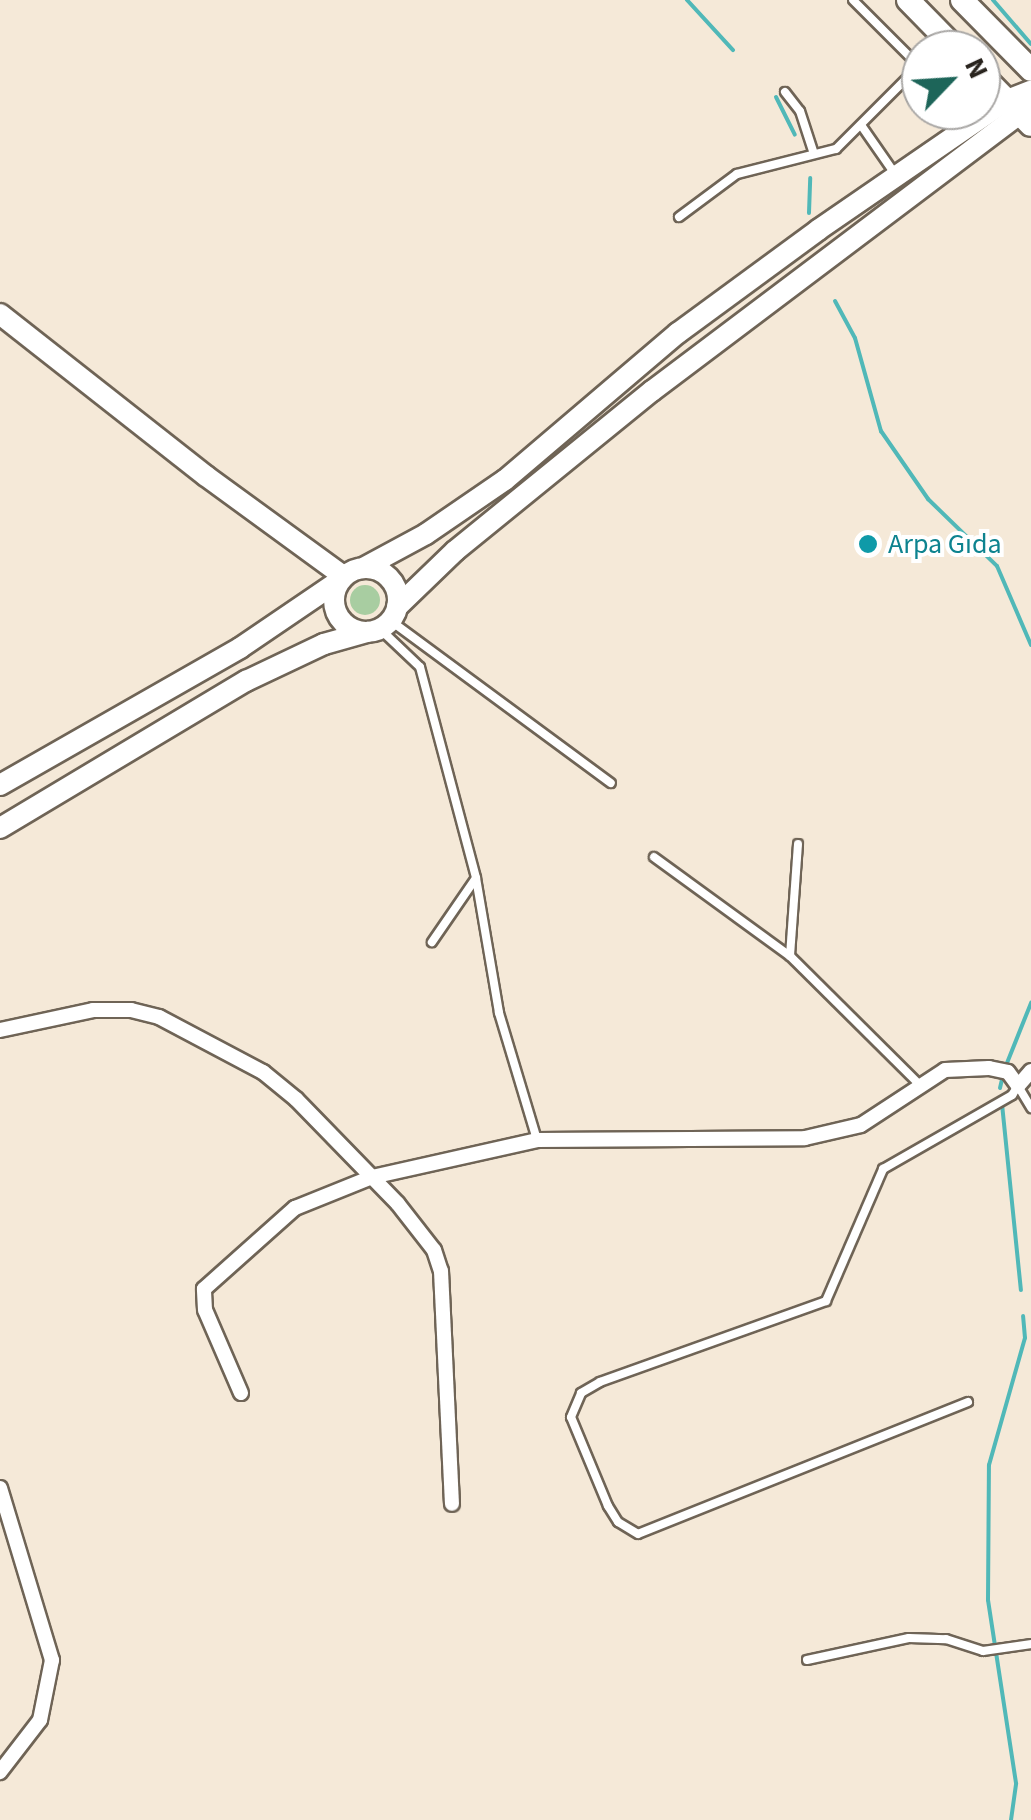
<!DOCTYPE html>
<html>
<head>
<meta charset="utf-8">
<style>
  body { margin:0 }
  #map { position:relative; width:1031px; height:1820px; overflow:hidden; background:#f5e9d8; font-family:"Source Sans 3",sans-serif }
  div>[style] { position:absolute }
  .green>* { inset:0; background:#a8cda1 }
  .round { border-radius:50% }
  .stream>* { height:4px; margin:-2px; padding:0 2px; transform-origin:2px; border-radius:2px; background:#50b8b8 }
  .roads { filter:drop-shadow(2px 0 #6f6456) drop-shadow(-2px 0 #6f6456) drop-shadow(0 2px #6f6456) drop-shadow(0 -2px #6f6456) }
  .lane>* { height:8px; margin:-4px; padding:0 4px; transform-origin:4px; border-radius:4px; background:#fff }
  .street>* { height:14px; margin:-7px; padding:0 7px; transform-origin:7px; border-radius:7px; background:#fff }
  .secondary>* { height:20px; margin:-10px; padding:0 10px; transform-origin:10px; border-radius:10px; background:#fff }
  .secondary>.ring { margin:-10px; padding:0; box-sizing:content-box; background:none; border:20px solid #fff; border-radius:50% }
  .primary>* { height:22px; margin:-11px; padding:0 11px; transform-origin:11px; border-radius:11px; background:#fff }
  .dots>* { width:28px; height:28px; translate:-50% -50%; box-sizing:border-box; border:5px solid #fff; border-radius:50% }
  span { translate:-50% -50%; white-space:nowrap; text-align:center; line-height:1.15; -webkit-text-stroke:8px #fff; paint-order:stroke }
  .culture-label { font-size:28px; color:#0d838f }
  .left { translate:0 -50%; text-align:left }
  .north { position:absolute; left:901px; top:30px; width:100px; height:100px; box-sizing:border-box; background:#fff; border:2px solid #a9a7a5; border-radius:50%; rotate:65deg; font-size:28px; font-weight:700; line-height:40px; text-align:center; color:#29241e }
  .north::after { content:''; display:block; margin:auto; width:35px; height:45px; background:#1d6559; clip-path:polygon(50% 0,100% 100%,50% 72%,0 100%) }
</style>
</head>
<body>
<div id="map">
  <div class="green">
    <i class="round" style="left:350px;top:585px;width:30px;height:30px"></i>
  </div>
  <div class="stream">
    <i style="left:687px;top:0;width:68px;rotate:47.4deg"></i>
    <i style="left:993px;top:0;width:58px;rotate:49.2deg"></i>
    <i style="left:776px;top:97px;width:42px;rotate:63.4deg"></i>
    <i style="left:809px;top:213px;width:35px;rotate:-88deg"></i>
    <i style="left:835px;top:301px;width:42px;rotate:61.6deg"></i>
    <i style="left:855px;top:338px;width:97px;rotate:74.4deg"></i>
    <i style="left:881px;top:431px;width:83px;rotate:55.3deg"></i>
    <i style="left:928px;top:499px;width:96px;rotate:44.2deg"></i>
    <i style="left:997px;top:566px;width:86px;rotate:66.7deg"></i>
    <i style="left:1007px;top:1063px;width:65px;rotate:-68.2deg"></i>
    <i style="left:1000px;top:1088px;width:13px;rotate:-77deg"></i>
    <i style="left:1002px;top:1104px;width:187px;rotate:84.2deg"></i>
    <i style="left:1011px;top:1820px;width:37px;rotate:-82deg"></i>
    <i style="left:1016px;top:1783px;width:185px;rotate:-98.7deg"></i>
    <i style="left:988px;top:1600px;width:135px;rotate:-89.6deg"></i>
    <i style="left:989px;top:1465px;width:132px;rotate:-74.2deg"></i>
    <i style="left:1025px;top:1338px;width:22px;rotate:-95deg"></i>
  </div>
  <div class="roads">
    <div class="lane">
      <i style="left:785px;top:92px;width:24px;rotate:52deg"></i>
      <i style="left:800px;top:111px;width:45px;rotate:72deg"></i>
      <i style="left:861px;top:125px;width:60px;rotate:55.2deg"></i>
      <i style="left:679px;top:217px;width:72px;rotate:-36.6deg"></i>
      <i style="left:737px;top:174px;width:102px;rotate:-14.2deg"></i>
      <i style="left:836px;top:149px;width:117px;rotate:-45deg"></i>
      <i style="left:919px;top:66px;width:93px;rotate:-135deg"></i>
      <i style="left:391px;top:621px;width:273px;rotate:36.4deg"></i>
      <i style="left:380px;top:629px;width:55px;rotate:43.5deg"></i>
      <i style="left:420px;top:667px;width:218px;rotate:75.1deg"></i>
      <i style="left:476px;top:878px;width:78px;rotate:124.5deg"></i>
      <i style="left:798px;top:844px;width:112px;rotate:94.1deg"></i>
      <i style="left:790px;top:956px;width:183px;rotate:44.8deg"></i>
      <i style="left:654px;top:857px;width:168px;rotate:36.1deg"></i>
      <i style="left:476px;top:878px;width:137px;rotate:80.3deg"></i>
      <i style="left:499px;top:1013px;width:133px;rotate:73.3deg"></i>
      <i style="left:968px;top:1402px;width:355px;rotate:158.2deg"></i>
      <i style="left:638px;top:1534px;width:23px;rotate:-149deg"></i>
      <i style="left:618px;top:1522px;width:19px;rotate:-122deg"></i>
      <i style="left:608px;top:1506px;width:96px;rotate:-112.6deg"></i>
      <i style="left:571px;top:1417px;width:26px;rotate:-67deg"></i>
      <i style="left:581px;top:1393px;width:22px;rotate:-30deg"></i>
      <i style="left:600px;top:1382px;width:240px;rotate:-19.7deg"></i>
      <i style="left:826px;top:1301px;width:144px;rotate:-66.6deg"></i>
      <i style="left:883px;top:1169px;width:149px;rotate:-29.8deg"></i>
      <i style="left:1012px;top:1095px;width:11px;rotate:-56deg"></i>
      <i style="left:1018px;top:1086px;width:26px;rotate:59deg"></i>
      <i style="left:807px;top:1660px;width:104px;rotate:-12.2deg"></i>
      <i style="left:909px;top:1638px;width:37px;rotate:2deg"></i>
      <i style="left:946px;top:1639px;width:39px;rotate:18deg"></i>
      <i style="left:983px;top:1651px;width:49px;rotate:-8.3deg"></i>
    </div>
    <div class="street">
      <i style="left:0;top:1030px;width:95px;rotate:-12.1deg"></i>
      <i style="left:93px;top:1010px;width:38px"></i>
      <i style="left:131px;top:1010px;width:29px;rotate:14deg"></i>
      <i style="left:159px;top:1017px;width:118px;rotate:27.9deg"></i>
      <i style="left:263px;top:1072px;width:43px;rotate:39.3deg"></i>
      <i style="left:296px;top:1099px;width:146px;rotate:45.8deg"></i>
      <i style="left:398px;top:1204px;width:58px;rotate:52deg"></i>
      <i style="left:434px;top:1250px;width:22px;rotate:72deg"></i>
      <i style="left:441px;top:1271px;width:233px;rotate:87.3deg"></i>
      <i style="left:241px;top:1393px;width:90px;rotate:-113.4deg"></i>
      <i style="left:205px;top:1310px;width:21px;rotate:-93deg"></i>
      <i style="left:204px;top:1289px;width:122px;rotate:-41.7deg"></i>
      <i style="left:295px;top:1208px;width:83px;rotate:-21.9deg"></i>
      <i style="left:372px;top:1177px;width:169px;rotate:-12.6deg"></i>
      <i style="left:537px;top:1140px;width:268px;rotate:-0.4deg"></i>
      <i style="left:805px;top:1138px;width:57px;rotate:-13.1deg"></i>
      <i style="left:861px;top:1125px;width:100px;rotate:-33.2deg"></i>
      <i style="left:945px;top:1070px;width:44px;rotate:-2.6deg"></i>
      <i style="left:989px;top:1068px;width:19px;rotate:12deg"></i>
      <i style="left:1008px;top:1072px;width:17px;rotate:54deg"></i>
      <i style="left:1018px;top:1086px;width:20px;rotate:-49deg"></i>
      <i style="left:0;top:1488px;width:180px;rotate:73.2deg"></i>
      <i style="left:52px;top:1660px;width:61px;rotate:101.3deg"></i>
      <i style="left:40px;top:1720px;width:66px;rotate:127.6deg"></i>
    </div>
    <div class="secondary">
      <i style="left:0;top:314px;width:262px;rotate:38.2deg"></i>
      <i style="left:206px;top:476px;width:170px;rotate:36.1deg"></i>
      <i style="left:365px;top:567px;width:69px;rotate:-28.4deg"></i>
      <i style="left:426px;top:534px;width:96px;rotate:-34.4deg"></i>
      <i style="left:505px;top:480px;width:227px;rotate:-40.4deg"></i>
      <i style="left:678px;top:333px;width:174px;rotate:-36.3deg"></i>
      <i style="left:818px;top:230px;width:229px;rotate:-34.5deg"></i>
      <i style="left:1007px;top:100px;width:26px;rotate:-21deg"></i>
      <i class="ring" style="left:334px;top:568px;width:44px;height:44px"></i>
      <i style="left:397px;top:607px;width:81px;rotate:-44deg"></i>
      <i style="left:455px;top:551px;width:254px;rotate:-39.1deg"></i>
      <i style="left:652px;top:391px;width:473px;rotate:-37deg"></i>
      <i style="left:0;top:785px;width:276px;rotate:-29.7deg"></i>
      <i style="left:240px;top:648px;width:121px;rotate:-34.2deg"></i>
      <i style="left:0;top:828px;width:287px;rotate:-30.9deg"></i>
      <i style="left:246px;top:681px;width:86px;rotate:-25.4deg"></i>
      <i style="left:324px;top:644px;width:45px;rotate:-15.6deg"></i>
    </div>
    <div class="primary">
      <i style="left:908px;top:0;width:70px;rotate:45.6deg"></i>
      <i style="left:962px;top:0;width:98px;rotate:45.4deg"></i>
      <i style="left:981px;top:74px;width:71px;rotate:45.6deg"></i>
    </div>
  </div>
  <div class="dots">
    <i style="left:868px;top:544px;background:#0f9aa8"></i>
  </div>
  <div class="culture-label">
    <span class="left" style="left:888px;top:544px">Arpa Gıda</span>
  </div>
  <div class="north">N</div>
</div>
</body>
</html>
